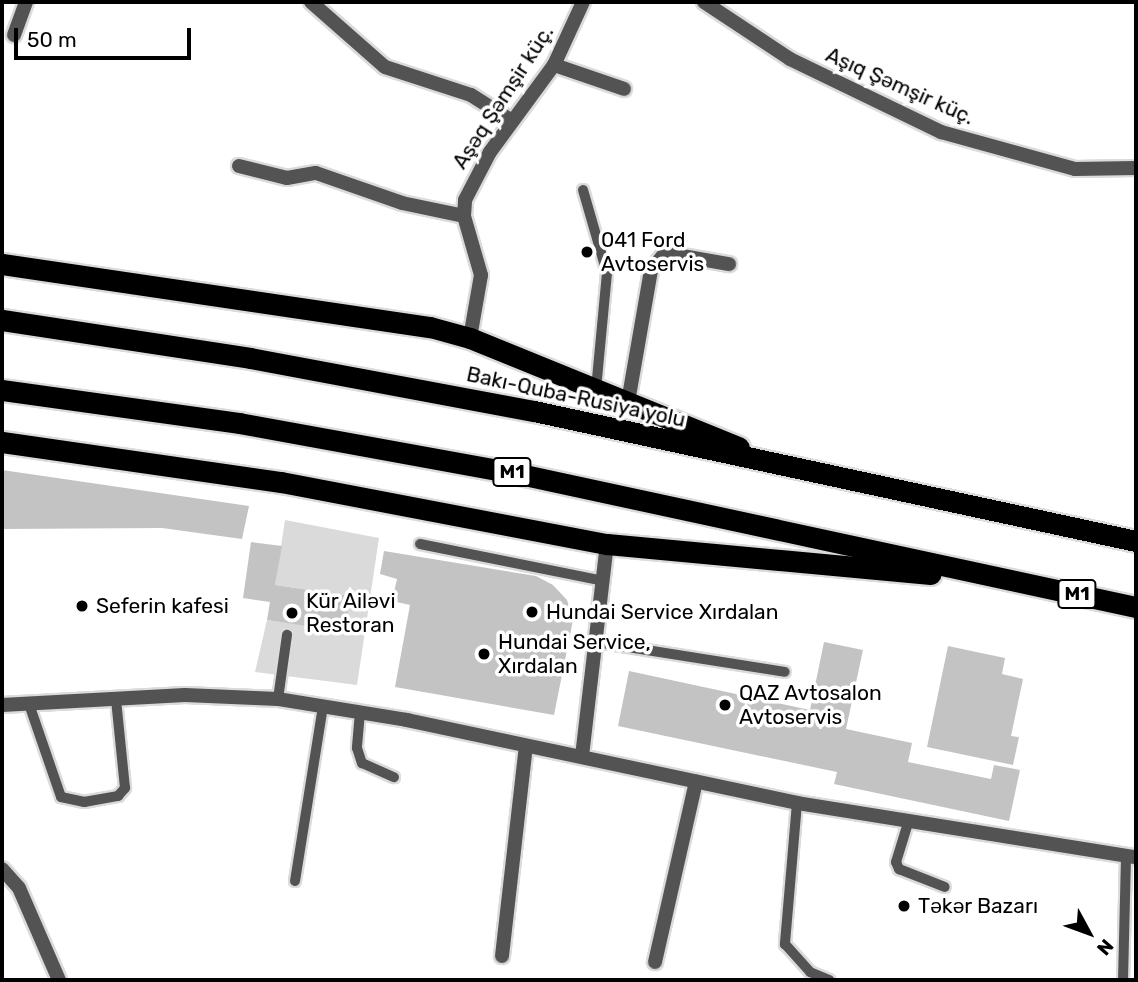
<!DOCTYPE html>
<html>
<head>
<meta charset="utf-8">
<style>
  body { margin:0 }
  #map { position:relative; width:1138px; height:982px; overflow:hidden; background:#fff; font-family:Rubik,sans-serif }
  div>[style] { position:absolute }
  .green>* { inset:0; background:#dadada }
  .building>* { inset:0; background:#c3c3c3 }
  .roads { filter:drop-shadow(2px 0 #dbdbdb) drop-shadow(-2px 0 #dbdbdb) drop-shadow(0 2px #dbdbdb) drop-shadow(0 -2px #dbdbdb) }
  .lane>* { height:10px; margin:-5px; padding:0 5px; transform-origin:5px; border-radius:5px; background:#535353 }
  .street>* { height:14px; margin:-7px; padding:0 7px; transform-origin:7px; border-radius:7px; background:#535353 }
  .highway>* { height:21px; margin:-10.5px; padding:0 10.5px; transform-origin:10.5px; border-radius:10.5px; background:#000 }
  .dots>* { width:19px; height:19px; translate:-50% -50%; box-sizing:border-box; border:4px solid #fff; border-radius:50% }
  span { translate:-50% -50%; white-space:nowrap; text-align:center; line-height:1.15; -webkit-text-stroke:7px #fff; paint-order:stroke }
  .shield-label span { padding:2px 5px; background:#fff; border:2px solid; border-radius:5px; -webkit-text-stroke-width:0 }
  .shield-label { font-size:19px; color:#000; font-weight:700 }
  .street-label { font-size:21px; color:#000 }
  .poi-label { font-size:21px; color:#000 }
  .left { translate:0 -50%; text-align:left }
  .frame { position:absolute; inset:0; border:4px solid #000; pointer-events:none }
  .north { position:absolute; left:1054px; top:898px; width:70px; height:70px; -webkit-text-stroke:5px #fff; paint-order:stroke; rotate:131deg; font-size:19px; font-weight:700; line-height:28px; text-align:center; color:#000 }
  .north::after { content:''; display:block; margin:auto; width:24px; height:32px; background:#000; clip-path:polygon(50% 0,100% 100%,50% 72%,0 100%) }
  .scale { position:absolute; left:14px; top:28px; width:177px; height:32px; box-sizing:border-box; border:4px solid #000; border-top:0; padding-left:9px; font-size:21px; line-height:24px; white-space:nowrap; color:#000; -webkit-text-stroke:5px #fff; paint-order:stroke }
</style>
</head>
<body>
<div id="map">
  <div class="green">
    <i style="clip-path:polygon(285px 520px,379px 538px,357px 685px,255px 672px,267px 620px,345px 631px,350px 596px,275px 585px)"></i>
  </div>
  <div class="building">
    <i style="clip-path:polygon(2px 470px,249px 506px,242px 539px,162px 528px,2px 529px)"></i>
    <i style="clip-path:polygon(251px 542px,282px 546px,275px 585px,350px 596px,345px 632px,267px 620px,270px 602px,243px 598px)"></i>
    <i style="clip-path:polygon(384px 551px,536px 576px,553px 585px,567px 600px,573px 620px,554px 715px,395px 687px,410px 605px,392px 601px,397px 579px,380px 574px)"></i>
    <i style="clip-path:polygon(824px 642px,863px 650px,846px 729px,912px 743px,908px 762px,991px 779px,994px 765px,1020px 770px,1009px 821px,834px 784px,837px 772px,618px 726px,629px 671px,810px 710px)"></i>
    <i style="clip-path:polygon(948px 646px,1005px 658px,1002px 674px,1023px 679px,1011px 736px,1019px 737px,1013px 765px,927px 747px)"></i>
  </div>
  <div class="roads">
    <div class="lane">
      <i style="left:583px;top:190px;width:86px;rotate:73.9deg"></i>
      <i style="left:607px;top:273px;width:117px;rotate:95.4deg"></i>
      <i style="left:420px;top:544px;width:187px;rotate:11.4deg"></i>
      <i style="left:596px;top:642px;width:191px;rotate:9deg"></i>
      <i style="left:278px;top:699px;width:65px;rotate:-82deg"></i>
      <i style="left:29px;top:704px;width:98px;rotate:71deg"></i>
      <i style="left:61px;top:797px;width:24px;rotate:12deg"></i>
      <i style="left:84px;top:802px;width:35px;rotate:-10deg"></i>
      <i style="left:118px;top:796px;width:11px;rotate:-49deg"></i>
      <i style="left:125px;top:788px;width:89px;rotate:-95.8deg"></i>
      <i style="left:360px;top:712px;width:36px;rotate:95deg"></i>
      <i style="left:357px;top:748px;width:16px;rotate:72deg"></i>
      <i style="left:362px;top:763px;width:35px;rotate:24deg"></i>
      <i style="left:797px;top:803px;width:142px;rotate:94.9deg"></i>
      <i style="left:785px;top:944px;width:38px;rotate:48deg"></i>
      <i style="left:810px;top:972px;width:21px;rotate:23deg"></i>
      <i style="left:908px;top:823px;width:41px;rotate:107.1deg"></i>
      <i style="left:896px;top:862px;width:8px;rotate:67deg"></i>
      <i style="left:899px;top:869px;width:49px;rotate:21.4deg"></i>
      <i style="left:295px;top:881px;width:177px;rotate:-80.9deg"></i>
      <i style="left:1123px;top:980px;width:125px;rotate:-88.6deg"></i>
    </div>
    <div class="street">
      <i style="left:311px;top:2px;width:98px;rotate:41.3deg"></i>
      <i style="left:385px;top:67px;width:90px;rotate:18deg"></i>
      <i style="left:471px;top:95px;width:49px;rotate:32.4deg"></i>
      <i style="left:704px;top:2px;width:103px;rotate:33.5deg"></i>
      <i style="left:790px;top:59px;width:168px;rotate:25.8deg"></i>
      <i style="left:941px;top:132px;width:139px;rotate:15.4deg"></i>
      <i style="left:1075px;top:169px;width:61px;rotate:-0.9deg"></i>
      <i style="left:14px;top:35px;width:35px;rotate:-70deg"></i>
      <i style="left:554px;top:65px;width:74px;rotate:18.9deg"></i>
      <i style="left:239px;top:166px;width:49px;rotate:14deg"></i>
      <i style="left:287px;top:178px;width:29px;rotate:-10deg"></i>
      <i style="left:316px;top:173px;width:91px;rotate:19.2deg"></i>
      <i style="left:402px;top:203px;width:63px;rotate:11.8deg"></i>
      <i style="left:470px;top:338px;width:64px;rotate:-80.1deg"></i>
      <i style="left:481px;top:275px;width:61px;rotate:-106.1deg"></i>
      <i style="left:464px;top:216px;width:16px;rotate:-86deg"></i>
      <i style="left:465px;top:200px;width:54px;rotate:-62.5deg"></i>
      <i style="left:490px;top:152px;width:108px;rotate:-53.7deg"></i>
      <i style="left:554px;top:65px;width:69px;rotate:-65.3deg"></i>
      <i style="left:628px;top:402px;width:134px;rotate:-80.1deg"></i>
      <i style="left:651px;top:270px;width:17px;rotate:-50deg"></i>
      <i style="left:662px;top:257px;width:10px;rotate:-17deg"></i>
      <i style="left:672px;top:254px;width:58px;rotate:10deg"></i>
      <i style="left:2px;top:705px;width:183px;rotate:-3.1deg"></i>
      <i style="left:185px;top:695px;width:93px;rotate:2.5deg"></i>
      <i style="left:278px;top:699px;width:131px;rotate:9.2deg"></i>
      <i style="left:407px;top:720px;width:399px;rotate:12deg"></i>
      <i style="left:797px;top:803px;width:343px;rotate:9.1deg"></i>
      <i style="left:582px;top:756px;width:213px;rotate:-83.3deg"></i>
      <i style="left:2px;top:869px;width:25px;rotate:48deg"></i>
      <i style="left:19px;top:888px;width:100px;rotate:66.5deg"></i>
      <i style="left:502px;top:956px;width:211px;rotate:-83.5deg"></i>
      <i style="left:655px;top:962px;width:185px;rotate:-77.2deg"></i>
    </div>
    <div class="highway">
      <i style="left:2px;top:264px;width:433px;rotate:8.4deg"></i>
      <i style="left:430px;top:327px;width:41px;rotate:15.4deg"></i>
      <i style="left:470px;top:338px;width:290px;rotate:22.1deg"></i>
      <i style="left:2px;top:320px;width:251px;rotate:8.7deg"></i>
      <i style="left:250px;top:358px;width:289px;rotate:10.6deg"></i>
      <i style="left:534px;top:411px;width:616px;rotate:12.19deg"></i>
      <i style="left:2px;top:390px;width:239px;rotate:7.9deg"></i>
      <i style="left:239px;top:423px;width:280px;rotate:10.3deg"></i>
      <i style="left:515px;top:473px;width:635px;rotate:12.18deg"></i>
      <i style="left:2px;top:442px;width:282px;rotate:8.2deg"></i>
      <i style="left:281px;top:482px;width:332px;rotate:10.8deg"></i>
      <i style="left:607px;top:544px;width:325px;rotate:5.3deg"></i>
    </div>
  </div>
  <div class="dots">
    <i style="left:587px;top:252px;background:#000"></i>
    <i style="left:82px;top:606px;background:#000"></i>
    <i style="left:532px;top:612px;background:#000"></i>
    <i style="left:292px;top:613px;background:#000"></i>
    <i style="left:484px;top:654px;background:#000"></i>
    <i style="left:725px;top:705px;background:#000"></i>
    <i style="left:904px;top:906px;background:#000"></i>
  </div>
  <div class="shield-label">
    <span style="left:512px;top:472px">M1</span>
    <span style="left:1077px;top:594px">M1</span>
  </div>
  <div class="street-label">
    <span style="left:900px;top:86px;rotate:24deg">Aşıq Şəmşir küç.</span>
    <span style="left:503px;top:97px;rotate:-57deg">Aşəq Şəmşir küç.</span>
    <span style="left:576px;top:397px;rotate:12deg">Bakı-Quba-Rusiya yolu</span>
  </div>
  <div class="poi-label">
    <span class="left" style="left:601px;top:252px">041 Ford<br>Avtoservis</span>
    <span class="left" style="left:306px;top:613px">Kür Ailəvi<br>Restoran</span>
    <span class="left" style="left:96px;top:606px">Seferin kafesi</span>
    <span class="left" style="left:546px;top:612px">Hundai Service Xırdalan</span>
    <span class="left" style="left:498px;top:654px">Hundai Service,<br>Xırdalan</span>
    <span class="left" style="left:739px;top:705px">QAZ Avtosalon<br>Avtoservis</span>
    <span class="left" style="left:918px;top:906px">Təkər Bazarı</span>
  </div>
  <div class="frame"></div>
  <div class="north">N</div>
  <div class="scale">50 m</div>
</div>
</body>
</html>
